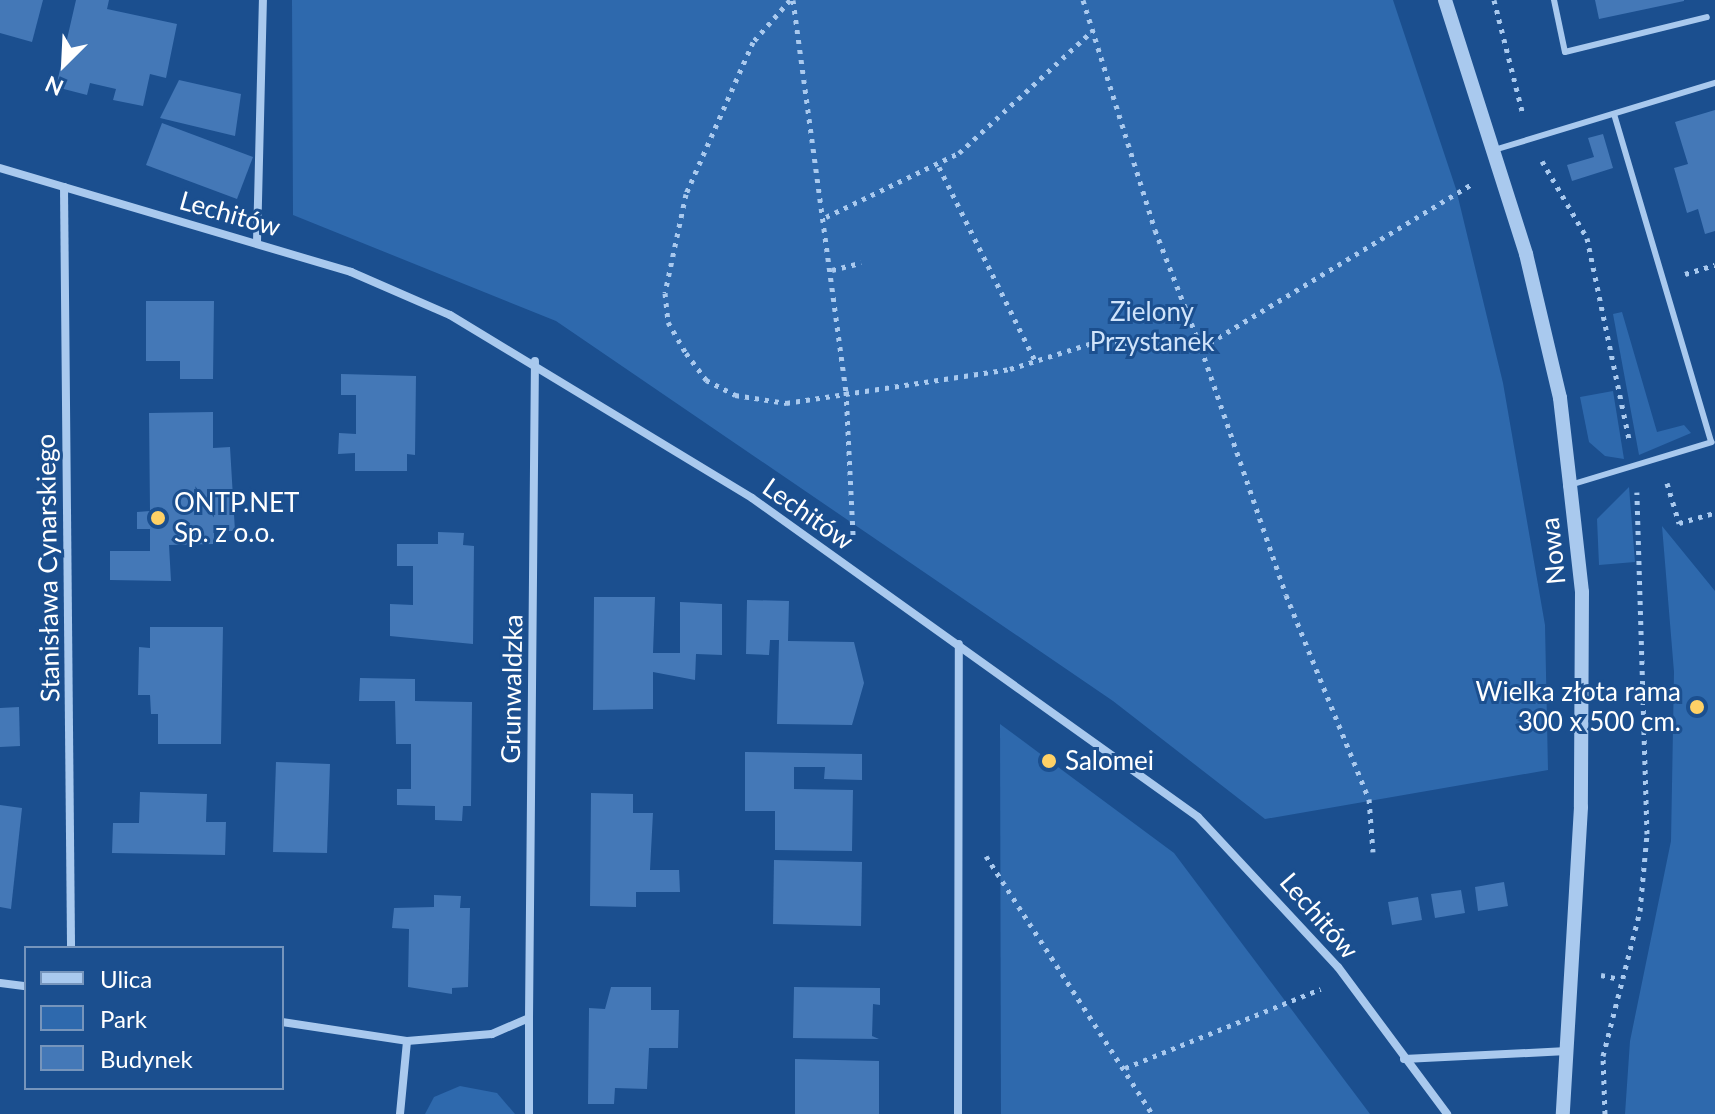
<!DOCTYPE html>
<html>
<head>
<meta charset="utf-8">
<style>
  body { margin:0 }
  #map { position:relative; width:1715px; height:1114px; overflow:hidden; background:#1b4f8f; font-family:Lato,sans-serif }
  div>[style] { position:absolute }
  .green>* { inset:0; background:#2e69ad }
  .building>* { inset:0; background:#4478b7 }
  .path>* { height:5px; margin-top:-2.5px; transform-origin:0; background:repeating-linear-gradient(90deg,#a9c9ee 0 4px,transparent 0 10px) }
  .service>* { height:6px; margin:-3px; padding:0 3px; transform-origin:3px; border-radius:3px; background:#a9c9ee }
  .minor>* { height:8px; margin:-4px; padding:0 4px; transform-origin:4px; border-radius:4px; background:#a9c9ee }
  .tertiary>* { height:14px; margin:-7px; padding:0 7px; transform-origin:7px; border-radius:7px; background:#a9c9ee }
  .dots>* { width:22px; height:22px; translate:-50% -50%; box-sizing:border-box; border:4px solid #1b4f8f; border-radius:50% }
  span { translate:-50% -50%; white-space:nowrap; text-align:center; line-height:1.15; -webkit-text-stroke:6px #1b4f8f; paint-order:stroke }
  .street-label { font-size:26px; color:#fff }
  .park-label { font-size:26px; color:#cfe3fa }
  .poi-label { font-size:26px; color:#fff }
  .left { translate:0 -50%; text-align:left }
  .right { translate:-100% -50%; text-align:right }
  .legend { position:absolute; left:24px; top:946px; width:260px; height:144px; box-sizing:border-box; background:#1b4f8f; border:2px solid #7695bc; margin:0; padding:10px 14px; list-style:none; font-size:24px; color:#fff }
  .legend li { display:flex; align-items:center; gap:16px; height:40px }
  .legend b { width:40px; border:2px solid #7695bc }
  .north { position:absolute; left:24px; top:24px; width:80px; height:80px; -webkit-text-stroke:6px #1b4f8f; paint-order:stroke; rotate:204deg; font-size:22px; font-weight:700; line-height:32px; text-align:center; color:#fff }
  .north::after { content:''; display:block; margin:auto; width:28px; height:36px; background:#fff; clip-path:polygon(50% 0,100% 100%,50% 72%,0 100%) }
</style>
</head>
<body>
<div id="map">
  <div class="green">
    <i style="clip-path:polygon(292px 0,1393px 0,1456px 189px,1503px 383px,1545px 625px,1548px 770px,1265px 819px,1113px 701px,556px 321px,293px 215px)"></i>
    <i style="clip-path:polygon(1622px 312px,1657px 432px,1684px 425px,1691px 433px,1639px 455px,1613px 314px)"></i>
    <i style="clip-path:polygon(1613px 391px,1624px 459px,1605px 456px,1589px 442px,1580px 397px)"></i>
    <i style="clip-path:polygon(1629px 487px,1635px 562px,1599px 565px,1597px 519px)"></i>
    <i style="clip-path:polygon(1662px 526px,1715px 591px,1715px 1114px,1625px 1114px,1630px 1041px,1671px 841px,1674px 672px)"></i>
    <i style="clip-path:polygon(1000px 724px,1174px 853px,1370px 1114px,1001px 1114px)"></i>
    <i style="clip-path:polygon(460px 1086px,497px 1093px,515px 1114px,425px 1114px,434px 1097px)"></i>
  </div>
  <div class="building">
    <i style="clip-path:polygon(0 0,43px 0,32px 42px,0 33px)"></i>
    <i style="clip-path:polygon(76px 0,109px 0,107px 9px,177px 24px,166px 78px,150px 74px,143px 106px,113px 100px,116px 89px,90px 83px,87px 95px,56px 87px)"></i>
    <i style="clip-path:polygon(1595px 0,1684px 0,1684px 1px,1599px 19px)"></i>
    <i style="clip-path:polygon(179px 80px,241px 94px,235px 136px,160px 118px)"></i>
    <i style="clip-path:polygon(1715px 110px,1715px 231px,1705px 234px,1698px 209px,1687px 213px,1674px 168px,1688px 164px,1675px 122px)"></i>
    <i style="clip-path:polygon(162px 123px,253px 157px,237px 199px,146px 165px)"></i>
    <i style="clip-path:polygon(1603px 134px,1613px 168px,1572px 181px,1567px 165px,1594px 157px,1588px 138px)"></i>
    <i style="clip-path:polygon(146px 301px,214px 301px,213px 379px,180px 379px,180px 361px,146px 361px)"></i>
    <i style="clip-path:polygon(341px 374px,416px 376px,415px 455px,407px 454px,407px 471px,355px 471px,355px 453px,338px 454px,339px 433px,356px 434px,356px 395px,341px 395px)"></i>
    <i style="clip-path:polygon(213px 412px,213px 448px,230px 447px,235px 531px,214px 531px,214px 544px,169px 545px,171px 581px,110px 580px,110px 551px,150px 551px,150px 529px,137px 529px,137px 512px,150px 511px,149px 413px)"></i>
    <i style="clip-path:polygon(438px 532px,464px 533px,463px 545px,474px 546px,473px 644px,390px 636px,390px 604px,413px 605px,413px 566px,397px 566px,397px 544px,438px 544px)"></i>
    <i style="clip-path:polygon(594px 597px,655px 597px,653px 653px,680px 653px,680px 602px,722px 604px,722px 655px,696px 654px,695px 680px,653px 672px,653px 709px,593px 710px)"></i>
    <i style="clip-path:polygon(747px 600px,789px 601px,788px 641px,854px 642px,864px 683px,852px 725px,777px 724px,779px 640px,770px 640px,769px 655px,746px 654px)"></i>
    <i style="clip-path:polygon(150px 627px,223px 627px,221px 744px,158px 744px,158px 714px,151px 714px,150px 695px,138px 695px,139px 647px,150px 648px)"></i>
    <i style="clip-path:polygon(360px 678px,415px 679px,415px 701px,472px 702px,471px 806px,463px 806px,462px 821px,435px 820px,435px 806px,397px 805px,397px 789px,411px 789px,411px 744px,396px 744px,395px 701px,359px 701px)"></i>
    <i style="clip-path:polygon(19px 707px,20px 746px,0 747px,0 708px)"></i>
    <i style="clip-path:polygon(745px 752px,862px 754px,862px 780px,824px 779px,825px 767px,794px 767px,794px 789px,853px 790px,852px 851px,775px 850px,775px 811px,745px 811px)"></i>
    <i style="clip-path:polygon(276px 762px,330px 764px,327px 853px,273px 852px)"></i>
    <i style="clip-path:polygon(140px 792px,207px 794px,206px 822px,226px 822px,225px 855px,112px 853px,113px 823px,139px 823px)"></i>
    <i style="clip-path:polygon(591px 793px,633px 794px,633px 813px,653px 813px,650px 870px,679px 870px,680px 892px,636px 892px,636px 907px,590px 906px)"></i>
    <i style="clip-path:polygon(0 805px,22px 808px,11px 909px,0 907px)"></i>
    <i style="clip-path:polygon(774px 860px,862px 862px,861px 926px,773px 924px)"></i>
    <i style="clip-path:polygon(1504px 882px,1508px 906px,1478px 911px,1475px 887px)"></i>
    <i style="clip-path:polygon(1461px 890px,1465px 913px,1435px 918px,1431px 894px)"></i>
    <i style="clip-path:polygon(434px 895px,461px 896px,460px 908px,470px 908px,468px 987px,452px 988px,452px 994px,408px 987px,409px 929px,392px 928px,394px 908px,434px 907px)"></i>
    <i style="clip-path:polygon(1418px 897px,1422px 920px,1392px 925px,1388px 902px)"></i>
    <i style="clip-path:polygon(611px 987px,651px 987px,651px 1010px,679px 1010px,678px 1048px,649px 1048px,647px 1089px,615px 1088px,614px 1104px,588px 1104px,589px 1008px,605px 1009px)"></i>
    <i style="clip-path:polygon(794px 987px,880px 988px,880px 1005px,873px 1004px,872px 1036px,879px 1039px,793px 1038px)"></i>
    <i style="clip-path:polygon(795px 1059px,879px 1061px,879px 1114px,795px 1114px)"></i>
  </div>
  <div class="path">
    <i style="left:790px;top:0;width:56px;rotate:131.4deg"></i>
    <i style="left:753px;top:42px;width:166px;rotate:113.8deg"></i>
    <i style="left:686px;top:194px;width:101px;rotate:102deg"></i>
    <i style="left:665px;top:293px;width:29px;rotate:84deg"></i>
    <i style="left:668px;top:322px;width:36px;rotate:60deg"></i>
    <i style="left:686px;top:353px;width:34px;rotate:53deg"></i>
    <i style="left:706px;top:380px;width:33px;rotate:27deg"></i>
    <i style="left:735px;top:395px;width:52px;rotate:8.9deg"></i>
    <i style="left:786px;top:403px;width:227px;rotate:-8.6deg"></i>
    <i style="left:1010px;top:369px;width:89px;rotate:-17.6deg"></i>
    <i style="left:1095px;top:342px;width:106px;rotate:3.2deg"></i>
    <i style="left:1201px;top:348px;width:261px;rotate:71deg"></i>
    <i style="left:1286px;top:595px;width:220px;rotate:67.9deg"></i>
    <i style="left:1369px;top:799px;width:53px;rotate:85.7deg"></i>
    <i style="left:793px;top:0;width:395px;rotate:82.3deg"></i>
    <i style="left:846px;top:391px;width:144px;rotate:87.2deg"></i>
    <i style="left:1083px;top:0;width:241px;rotate:72.6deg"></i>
    <i style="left:1155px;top:230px;width:127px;rotate:68.7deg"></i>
    <i style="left:1201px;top:348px;width:317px;rotate:-31.2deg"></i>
    <i style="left:1494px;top:0;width:119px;rotate:75.8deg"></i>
    <i style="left:1542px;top:161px;width:89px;rotate:59.7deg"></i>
    <i style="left:1587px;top:238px;width:209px;rotate:78.2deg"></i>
    <i style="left:939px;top:167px;width:218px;rotate:63.6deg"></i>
    <i style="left:826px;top:217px;width:148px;rotate:-25.7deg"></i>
    <i style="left:959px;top:153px;width:182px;rotate:-42.5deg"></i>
    <i style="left:832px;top:270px;width:30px;rotate:-14deg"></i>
    <i style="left:1685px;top:274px;width:31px;rotate:-17deg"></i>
    <i style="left:1667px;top:483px;width:42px;rotate:73.3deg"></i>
    <i style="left:1679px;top:523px;width:37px;rotate:-16deg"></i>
    <i style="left:986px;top:856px;width:307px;rotate:57.2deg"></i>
    <i style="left:1601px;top:975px;width:19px;rotate:12deg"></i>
    <i style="left:1125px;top:1068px;width:211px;rotate:-22deg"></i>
    <i style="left:1605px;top:1114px;width:58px;rotate:-92deg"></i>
    <i style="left:1603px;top:1056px;width:150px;rotate:-75.7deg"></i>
    <i style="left:1640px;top:911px;width:77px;rotate:-84.8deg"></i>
    <i style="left:1647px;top:834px;width:342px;rotate:-91.7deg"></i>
  </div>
  <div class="service">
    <i style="left:1554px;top:0;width:53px;rotate:78.1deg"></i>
    <i style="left:1565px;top:52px;width:146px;rotate:-13.8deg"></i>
    <i style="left:1614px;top:114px;width:342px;rotate:73.5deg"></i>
    <i style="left:1494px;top:150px;width:231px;rotate:-16.9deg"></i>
    <i style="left:1570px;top:485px;width:148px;rotate:-16.8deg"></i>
  </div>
  <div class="minor">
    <i style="left:0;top:168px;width:366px;rotate:16.5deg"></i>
    <i style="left:351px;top:272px;width:108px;rotate:23.5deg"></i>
    <i style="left:450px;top:315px;width:353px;rotate:31.2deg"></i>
    <i style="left:752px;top:498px;width:548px;rotate:35.57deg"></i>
    <i style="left:1198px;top:817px;width:205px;rotate:47deg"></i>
    <i style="left:1338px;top:967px;width:183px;rotate:53.4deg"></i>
    <i style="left:64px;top:187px;width:761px;rotate:89.47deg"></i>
    <i style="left:257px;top:242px;width:242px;rotate:-88.6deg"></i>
    <i style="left:0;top:983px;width:26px;rotate:7deg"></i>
    <i style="left:529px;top:1018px;width:657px;rotate:-89.48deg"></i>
    <i style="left:282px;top:1022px;width:126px;rotate:8.6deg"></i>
    <i style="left:1404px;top:1059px;width:163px;rotate:-2.8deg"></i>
    <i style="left:400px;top:1114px;width:73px;rotate:-84.5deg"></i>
    <i style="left:407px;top:1041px;width:85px;rotate:-4.7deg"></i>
    <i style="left:492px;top:1034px;width:40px;rotate:-23.4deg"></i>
    <i style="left:529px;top:1018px;width:96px;rotate:90deg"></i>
    <i style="left:958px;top:1114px;width:470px;rotate:-89.9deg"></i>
  </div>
  <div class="tertiary">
    <i style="left:1445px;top:0;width:267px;rotate:72.3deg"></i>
    <i style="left:1526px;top:254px;width:148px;rotate:76.7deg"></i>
    <i style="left:1560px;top:398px;width:88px;rotate:83.4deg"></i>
    <i style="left:1570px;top:485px;width:108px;rotate:83.6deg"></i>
    <i style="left:1582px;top:592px;width:215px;rotate:90.3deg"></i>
    <i style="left:1581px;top:807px;width:308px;rotate:93.4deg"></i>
  </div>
  <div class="dots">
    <i style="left:158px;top:518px;background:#ffd166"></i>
    <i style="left:1697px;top:707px;background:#ffd166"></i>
    <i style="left:1049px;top:761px;background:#ffd166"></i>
  </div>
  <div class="street-label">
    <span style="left:230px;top:214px;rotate:16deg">Lechitów</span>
    <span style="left:808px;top:514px;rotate:35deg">Lechitów</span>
    <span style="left:1553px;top:551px;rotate:-96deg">Nowa</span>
    <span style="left:48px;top:568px;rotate:-91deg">Stanisława Cynarskiego</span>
    <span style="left:512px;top:689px;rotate:-89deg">Grunwaldzka</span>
    <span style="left:1319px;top:916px;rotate:49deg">Lechitów</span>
  </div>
  <div class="park-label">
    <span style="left:1152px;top:327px">Zielony<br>Przystanek</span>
  </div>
  <div class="poi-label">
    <span class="left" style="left:174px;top:518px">ONTP.NET<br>Sp. z o.o.</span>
    <span class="right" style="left:1681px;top:707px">Wielka złota rama<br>300 x 500 cm.</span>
    <span class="left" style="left:1065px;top:761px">Salomei</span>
  </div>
  <ul class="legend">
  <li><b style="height:10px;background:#a9c9ee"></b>Ulica</li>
  <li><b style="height:22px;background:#2e69ad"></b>Park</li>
  <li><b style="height:22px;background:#4478b7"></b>Budynek</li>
  </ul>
  <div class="north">N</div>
</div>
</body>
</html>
